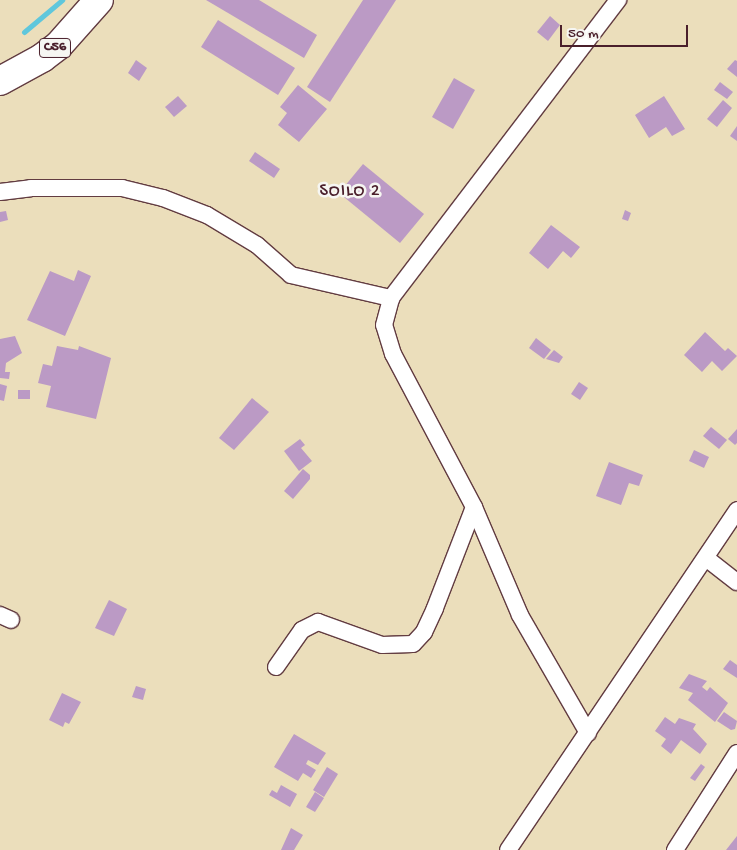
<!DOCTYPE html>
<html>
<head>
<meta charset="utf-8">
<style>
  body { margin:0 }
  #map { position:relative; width:737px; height:850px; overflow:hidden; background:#ebdebb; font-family:"Gochi Hand",sans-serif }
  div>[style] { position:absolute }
  .stream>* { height:5px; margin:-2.5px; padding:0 2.5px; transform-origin:2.5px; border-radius:2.5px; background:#5fc7dc }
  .building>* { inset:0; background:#bb9ac5 }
  .roads { filter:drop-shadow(1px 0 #623c41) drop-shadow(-1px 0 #623c41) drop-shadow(0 1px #623c41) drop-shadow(0 -1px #623c41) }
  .street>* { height:16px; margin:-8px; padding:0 8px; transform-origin:8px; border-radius:8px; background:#fff }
  .highway>* { height:28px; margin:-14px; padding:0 14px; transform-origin:14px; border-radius:14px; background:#fff }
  span { translate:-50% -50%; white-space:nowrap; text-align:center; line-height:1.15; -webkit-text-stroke:5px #f6f6f2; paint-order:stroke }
  .shield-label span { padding:1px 4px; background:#f6f6f2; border:1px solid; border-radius:4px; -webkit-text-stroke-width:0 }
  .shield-label { font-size:14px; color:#4a1f2b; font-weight:700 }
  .quarter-label { font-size:18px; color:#4a1f2b; letter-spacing:1px }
  .scale { position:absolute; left:560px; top:25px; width:128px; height:22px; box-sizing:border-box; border:2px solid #4a1f2b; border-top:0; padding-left:6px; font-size:15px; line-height:18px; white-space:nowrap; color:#4a1f2b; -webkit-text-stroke:4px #f6f6f2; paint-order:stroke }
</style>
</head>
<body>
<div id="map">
  <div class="stream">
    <i style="left:24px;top:32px;width:50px;rotate:-40.1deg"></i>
  </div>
  <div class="building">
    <i style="clip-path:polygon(206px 0,259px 0,317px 35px,304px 58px)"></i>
    <i style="clip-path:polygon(363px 0,396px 0,330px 102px,307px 87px)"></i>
    <i style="clip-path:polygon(550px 16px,560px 25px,548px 41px,537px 32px)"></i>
    <i style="clip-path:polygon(218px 20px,295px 68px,278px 95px,201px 47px)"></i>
    <i style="clip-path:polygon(136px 60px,147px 68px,139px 81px,128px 73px)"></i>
    <i style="clip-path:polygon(735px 60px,737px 61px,737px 77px,727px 69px)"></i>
    <i style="clip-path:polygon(454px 78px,475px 90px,453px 129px,432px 117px)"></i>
    <i style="clip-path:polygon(720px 82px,733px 92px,727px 99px,714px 90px)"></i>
    <i style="clip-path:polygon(298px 85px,327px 109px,299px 142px,278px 125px,287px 113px,280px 107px)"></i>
    <i style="clip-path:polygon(178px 96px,187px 106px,174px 117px,165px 107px)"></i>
    <i style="clip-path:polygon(664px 96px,685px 129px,672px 136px,666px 127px,649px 138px,635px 115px)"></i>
    <i style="clip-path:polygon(723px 100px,732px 108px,717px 127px,707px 119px)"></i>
    <i style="clip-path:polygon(737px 126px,737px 141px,730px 136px)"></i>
    <i style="clip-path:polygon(255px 152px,280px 169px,274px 178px,249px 161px)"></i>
    <i style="clip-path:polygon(363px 164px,424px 214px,400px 243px,339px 193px)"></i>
    <i style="clip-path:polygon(625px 210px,631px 213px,628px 221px,622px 219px)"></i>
    <i style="clip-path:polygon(6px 211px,8px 220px,0 222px,0 212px)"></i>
    <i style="clip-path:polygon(551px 225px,580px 247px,571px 258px,563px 251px,548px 269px,529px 253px)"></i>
    <i style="clip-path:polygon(78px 270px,91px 276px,65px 336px,27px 320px,50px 271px,74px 281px)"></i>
    <i style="clip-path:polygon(705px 332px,725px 351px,728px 348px,737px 356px,722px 371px,712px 361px,702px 372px,684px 355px)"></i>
    <i style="clip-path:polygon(15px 336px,22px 353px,6px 363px,5px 372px,10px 372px,9px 379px,0 378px,0 339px)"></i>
    <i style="clip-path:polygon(536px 338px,551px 350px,544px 359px,529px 348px)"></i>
    <i style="clip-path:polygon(57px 346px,78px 350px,79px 346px,111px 358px,96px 419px,46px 407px,51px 386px,38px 383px,43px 364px,52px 366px)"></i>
    <i style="clip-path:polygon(554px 350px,563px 357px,559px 363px,546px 359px)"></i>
    <i style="clip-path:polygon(579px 382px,588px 388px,580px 400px,571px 394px)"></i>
    <i style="clip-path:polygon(0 384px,7px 386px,4px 401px,0 400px)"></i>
    <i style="clip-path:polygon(18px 390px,30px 390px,30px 399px,18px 399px)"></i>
    <i style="clip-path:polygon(252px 398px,269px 412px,234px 450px,219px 438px)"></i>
    <i style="clip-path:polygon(711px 427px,727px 440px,719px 449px,703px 436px)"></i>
    <i style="clip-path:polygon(737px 429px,737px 443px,735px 445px,728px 439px)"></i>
    <i style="clip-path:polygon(300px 439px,305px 445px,301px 448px,312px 461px,299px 471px,284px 451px)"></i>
    <i style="clip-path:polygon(694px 450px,709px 457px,704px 468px,689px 461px)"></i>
    <i style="clip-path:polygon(609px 462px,643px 475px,639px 486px,629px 483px,621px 505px,596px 496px)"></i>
    <i style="clip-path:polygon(303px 469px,310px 475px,310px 479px,293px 499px,284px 491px)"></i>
    <i style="clip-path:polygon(109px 600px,127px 609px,114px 636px,95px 628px)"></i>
    <i style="clip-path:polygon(730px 660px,737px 665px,737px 678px,723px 669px)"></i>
    <i style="clip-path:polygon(689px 674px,707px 681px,702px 687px,707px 691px,710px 687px,728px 703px,715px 722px,688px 700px,693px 693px,679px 688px)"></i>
    <i style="clip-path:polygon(136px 686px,146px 689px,143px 700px,132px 697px)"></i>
    <i style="clip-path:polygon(62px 693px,81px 702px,69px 724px,65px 722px,63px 727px,49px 720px)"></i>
    <i style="clip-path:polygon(724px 712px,737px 721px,735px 729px,731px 730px,717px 721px)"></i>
    <i style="clip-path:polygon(665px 717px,675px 724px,679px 718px,696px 724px,693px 729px,707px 744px,700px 754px,681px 740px,671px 754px,661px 746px,666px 739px,655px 731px)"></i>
    <i style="clip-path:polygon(294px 734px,326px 753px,318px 765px,308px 760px,306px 764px,316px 770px,311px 778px,303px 773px,298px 781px,274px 767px)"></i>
    <i style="clip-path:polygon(701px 764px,705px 767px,695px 781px,690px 778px)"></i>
    <i style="clip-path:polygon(327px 767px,338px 774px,324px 797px,313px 790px)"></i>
    <i style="clip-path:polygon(281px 785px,297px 794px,290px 807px,269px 795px,272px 790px,277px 793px)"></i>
    <i style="clip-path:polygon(315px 792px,324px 798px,315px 812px,306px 807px)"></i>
    <i style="clip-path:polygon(291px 828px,303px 835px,294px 850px,281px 850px)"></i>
    <i style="clip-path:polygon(737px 836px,737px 850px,726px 850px)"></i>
  </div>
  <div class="roads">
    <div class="street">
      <i style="left:0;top:192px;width:31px;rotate:-7deg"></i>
      <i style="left:31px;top:188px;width:91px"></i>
      <i style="left:122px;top:188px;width:42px;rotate:13.7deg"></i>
      <i style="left:163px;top:198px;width:47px;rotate:21.1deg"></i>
      <i style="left:207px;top:215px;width:58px;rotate:31deg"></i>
      <i style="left:257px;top:245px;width:45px;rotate:41.4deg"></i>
      <i style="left:291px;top:275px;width:103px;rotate:13deg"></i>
      <i style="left:706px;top:558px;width:39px;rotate:38deg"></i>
      <i style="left:0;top:615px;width:12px;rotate:24deg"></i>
      <i style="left:276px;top:667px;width:45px;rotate:-54.9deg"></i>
      <i style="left:302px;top:630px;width:18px;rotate:-27deg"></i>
      <i style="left:318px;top:622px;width:68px;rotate:19.8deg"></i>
      <i style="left:382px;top:645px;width:31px;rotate:-2deg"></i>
      <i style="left:413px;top:644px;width:16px;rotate:-47deg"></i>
      <i style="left:424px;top:632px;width:26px;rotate:-65deg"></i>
      <i style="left:435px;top:608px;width:108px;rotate:-68.9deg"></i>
      <i style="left:588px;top:733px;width:136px;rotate:-120deg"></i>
      <i style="left:520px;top:615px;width:117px;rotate:-113.1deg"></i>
      <i style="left:474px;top:507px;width:173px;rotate:-117.9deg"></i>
      <i style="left:393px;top:354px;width:30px;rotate:-107deg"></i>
      <i style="left:384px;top:325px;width:28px;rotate:-75deg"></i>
      <i style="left:391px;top:298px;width:375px;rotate:-52.7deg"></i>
      <i style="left:508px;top:850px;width:410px;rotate:-56deg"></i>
      <i style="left:675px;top:850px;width:115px;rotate:-57.4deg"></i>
    </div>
    <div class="highway">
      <i style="left:0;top:81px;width:48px;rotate:-28.7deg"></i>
      <i style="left:42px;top:58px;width:21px;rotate:-37deg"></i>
      <i style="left:59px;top:45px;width:60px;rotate:-48.4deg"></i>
    </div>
  </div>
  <div class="shield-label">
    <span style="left:55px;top:48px">C56</span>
  </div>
  <div class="quarter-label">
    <span style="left:350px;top:192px">SOILO 2</span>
  </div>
  <div class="scale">50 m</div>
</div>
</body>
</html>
